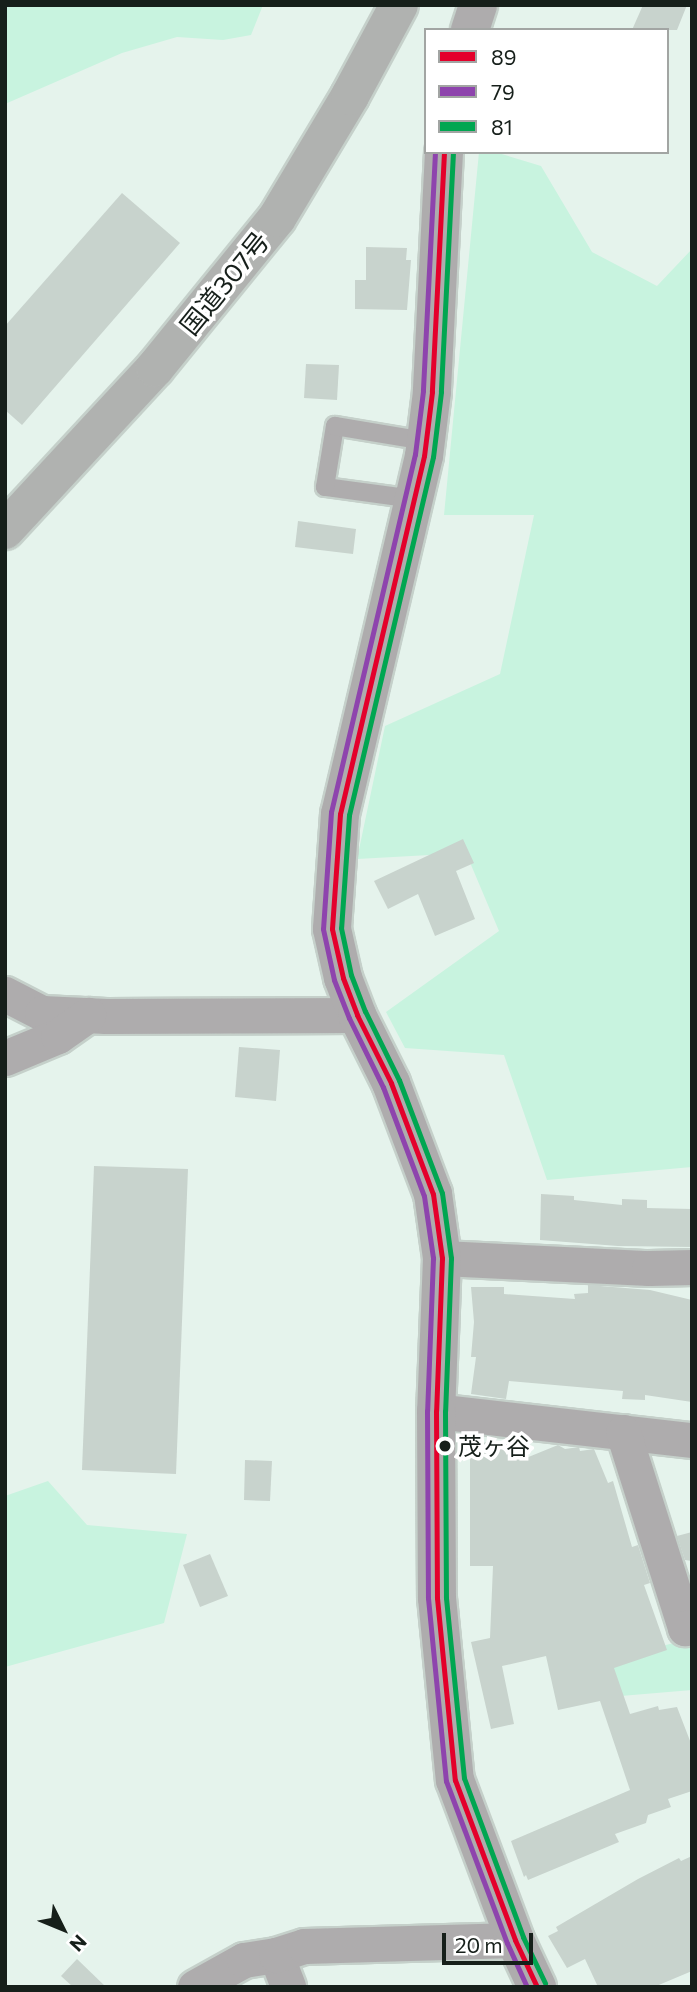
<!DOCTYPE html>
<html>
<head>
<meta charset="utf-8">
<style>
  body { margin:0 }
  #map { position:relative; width:697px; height:1992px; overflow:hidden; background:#e5f3ec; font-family:Commissioner,"Noto Sans JP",sans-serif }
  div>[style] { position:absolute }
  .green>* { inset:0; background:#c8f3df }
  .building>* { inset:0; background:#c8d3cd }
  .roads { filter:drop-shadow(2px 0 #c5d0ca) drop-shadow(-2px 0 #c5d0ca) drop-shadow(0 2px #c5d0ca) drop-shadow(0 -2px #c5d0ca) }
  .service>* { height:18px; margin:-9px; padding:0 9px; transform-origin:9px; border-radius:9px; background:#aeacad }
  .minor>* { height:35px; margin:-17.5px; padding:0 17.5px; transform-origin:17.5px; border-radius:17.5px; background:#aeacad }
  .tertiary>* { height:38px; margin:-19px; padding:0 19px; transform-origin:19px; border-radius:19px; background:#aeacad }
  .trunk>* { height:38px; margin:-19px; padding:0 19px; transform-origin:19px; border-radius:19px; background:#b0b2b0 }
  .bus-1>* { height:5px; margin:-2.5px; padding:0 2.5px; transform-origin:2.5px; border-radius:2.5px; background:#e4002b }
  .bus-2>* { height:5px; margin:-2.5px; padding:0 2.5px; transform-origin:2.5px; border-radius:2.5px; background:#8e44ad }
  .bus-3>* { height:5px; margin:-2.5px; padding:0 2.5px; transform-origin:2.5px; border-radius:2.5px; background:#00a651 }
  .dots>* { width:19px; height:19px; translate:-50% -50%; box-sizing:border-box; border:4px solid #fff; border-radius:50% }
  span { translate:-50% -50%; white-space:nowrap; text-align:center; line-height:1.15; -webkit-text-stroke:7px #fff; paint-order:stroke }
  .bus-label { font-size:24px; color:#161f1a }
  .left { translate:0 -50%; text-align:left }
  .street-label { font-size:26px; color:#161f1a }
  .frame { position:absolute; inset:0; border:7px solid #161f1a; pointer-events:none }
  .legend { position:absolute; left:424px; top:28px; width:245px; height:126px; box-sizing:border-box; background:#fff; border:2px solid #a2a5a3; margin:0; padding:9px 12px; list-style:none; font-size:21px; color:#161f1a }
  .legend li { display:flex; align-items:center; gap:14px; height:35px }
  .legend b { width:35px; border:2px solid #a2a5a3 }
  .north { position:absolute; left:28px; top:1894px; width:70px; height:70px; -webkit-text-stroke:5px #fff; paint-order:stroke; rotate:133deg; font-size:19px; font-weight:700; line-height:28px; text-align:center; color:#161f1a }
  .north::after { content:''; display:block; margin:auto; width:24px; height:32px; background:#161f1a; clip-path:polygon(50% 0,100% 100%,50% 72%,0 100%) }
  .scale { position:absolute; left:442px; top:1933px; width:91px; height:32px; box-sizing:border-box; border:4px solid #161f1a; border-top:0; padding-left:9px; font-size:21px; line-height:24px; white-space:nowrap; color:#161f1a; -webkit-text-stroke:5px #fff; paint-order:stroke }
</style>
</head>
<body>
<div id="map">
  <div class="green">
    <i style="clip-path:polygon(5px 5px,263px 5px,251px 35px,223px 40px,177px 37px,122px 53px,5px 104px)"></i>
    <i style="clip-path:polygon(479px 152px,495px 152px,541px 166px,592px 252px,657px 286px,692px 249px,692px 1167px,547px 1180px,504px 1055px,405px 1048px,386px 1012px,499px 931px,466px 853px,357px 859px,385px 726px,500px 674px,534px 515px,444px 515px)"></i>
    <i style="clip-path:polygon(48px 1481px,87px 1525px,187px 1534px,164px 1623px,5px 1667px,5px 1496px)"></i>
    <i style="clip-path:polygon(692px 1638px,692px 1690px,609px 1697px,599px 1663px)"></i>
  </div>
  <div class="building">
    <i style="clip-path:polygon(643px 5px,687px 5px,677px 30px,632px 30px)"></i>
    <i style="clip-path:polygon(122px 193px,180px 243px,22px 425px,5px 410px,5px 326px)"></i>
    <i style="clip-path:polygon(366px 247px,407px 248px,406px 260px,411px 260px,407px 310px,355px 309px,355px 280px,366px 280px)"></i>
    <i style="clip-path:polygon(306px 364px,339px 365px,337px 400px,304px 398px)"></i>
    <i style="clip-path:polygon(298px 521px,356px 529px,353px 554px,295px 547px)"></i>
    <i style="clip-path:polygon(463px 839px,474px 863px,456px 871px,475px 919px,435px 936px,418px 894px,388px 909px,374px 881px)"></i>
    <i style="clip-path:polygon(239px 1047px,280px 1050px,276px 1101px,235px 1097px)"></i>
    <i style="clip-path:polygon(94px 1166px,188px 1169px,176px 1474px,82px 1470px)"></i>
    <i style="clip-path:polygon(541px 1194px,574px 1196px,574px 1200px,622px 1205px,622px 1199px,647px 1200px,647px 1208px,692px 1209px,692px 1247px,618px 1246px,540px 1240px)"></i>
    <i style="clip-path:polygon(588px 1285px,650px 1290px,692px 1300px,692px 1402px,645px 1395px,645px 1400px,622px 1399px,623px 1391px,509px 1381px,506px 1399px,471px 1394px,476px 1357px,471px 1357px,474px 1322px,471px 1287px,504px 1287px,504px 1294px,575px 1299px,574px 1294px,588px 1293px)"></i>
    <i style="clip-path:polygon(526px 1441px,526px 1458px,558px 1445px,565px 1449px,579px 1447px,580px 1451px,594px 1449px,608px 1483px,613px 1481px,632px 1547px,638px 1545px,650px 1583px,644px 1585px,667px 1650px,614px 1668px,630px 1714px,658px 1706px,659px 1710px,677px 1707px,692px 1746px,692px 1791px,668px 1799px,671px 1807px,648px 1815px,646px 1823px,615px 1834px,619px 1842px,528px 1880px,526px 1875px,524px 1877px,511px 1841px,630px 1790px,600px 1701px,558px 1710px,546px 1656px,502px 1666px,514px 1724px,491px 1729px,471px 1642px,490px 1638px,493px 1566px,470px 1566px,470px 1443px)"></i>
    <i style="clip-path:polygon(245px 1460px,272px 1461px,270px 1501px,244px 1500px)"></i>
    <i style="clip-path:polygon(692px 1532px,692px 1561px,685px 1560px,677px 1536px)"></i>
    <i style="clip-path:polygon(210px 1554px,228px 1596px,200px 1607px,183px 1565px)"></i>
    <i style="clip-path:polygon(692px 1856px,692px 1971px,654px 1987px,598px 1987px,585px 1959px,567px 1968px,548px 1936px,558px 1931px,556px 1927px,638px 1879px,679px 1858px,681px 1861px)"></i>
    <i style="clip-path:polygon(77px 1959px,106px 1987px,73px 1987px,61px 1976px)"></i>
  </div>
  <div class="roads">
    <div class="service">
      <i style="left:414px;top:499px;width:90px;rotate:-172.3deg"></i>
      <i style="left:325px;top:487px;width:62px;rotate:-80.7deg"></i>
      <i style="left:335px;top:426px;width:92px;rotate:9.4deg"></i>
    </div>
    <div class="minor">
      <i style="left:5px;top:994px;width:42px;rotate:27.2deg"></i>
      <i style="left:42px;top:1013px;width:64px;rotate:2.7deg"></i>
      <i style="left:106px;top:1016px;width:251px;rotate:-0.2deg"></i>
      <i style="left:5px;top:1058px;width:57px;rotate:-22.5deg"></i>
      <i style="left:58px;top:1036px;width:37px;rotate:-35deg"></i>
      <i style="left:442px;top:1258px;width:207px;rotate:2.8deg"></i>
      <i style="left:649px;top:1268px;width:43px;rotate:-1.3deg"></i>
      <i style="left:436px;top:1411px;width:258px;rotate:6.5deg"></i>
      <i style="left:623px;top:1432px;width:206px;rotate:72.4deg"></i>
      <i style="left:685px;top:1628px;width:7px;rotate:-8deg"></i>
      <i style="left:276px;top:1955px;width:34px;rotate:69deg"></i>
      <i style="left:195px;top:1987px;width:56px;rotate:-28.9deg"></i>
      <i style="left:244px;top:1960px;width:32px;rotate:-9deg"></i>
      <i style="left:276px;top:1955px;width:29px;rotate:-18deg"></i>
      <i style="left:304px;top:1946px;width:211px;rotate:-1.6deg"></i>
    </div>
    <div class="tertiary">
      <i style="left:470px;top:30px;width:26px;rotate:-72deg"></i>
      <i style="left:444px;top:152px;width:240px;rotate:92.9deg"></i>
      <i style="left:432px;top:392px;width:64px;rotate:97.1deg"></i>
      <i style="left:424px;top:456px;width:368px;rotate:103.2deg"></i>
      <i style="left:340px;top:814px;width:115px;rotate:94deg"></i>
      <i style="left:332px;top:929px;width:50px;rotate:77.3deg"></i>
      <i style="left:343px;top:978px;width:40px;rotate:69deg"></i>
      <i style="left:357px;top:1015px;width:76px;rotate:63.4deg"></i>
      <i style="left:391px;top:1083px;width:119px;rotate:69.3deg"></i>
      <i style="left:433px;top:1194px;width:65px;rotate:82deg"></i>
      <i style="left:442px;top:1258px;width:153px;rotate:92.2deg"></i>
      <i style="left:436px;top:1411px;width:187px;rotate:89.7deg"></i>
      <i style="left:437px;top:1598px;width:183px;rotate:84.4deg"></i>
      <i style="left:455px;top:1780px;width:171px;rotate:69.4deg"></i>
      <i style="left:515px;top:1940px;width:52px;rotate:64.9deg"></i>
    </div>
    <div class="trunk">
      <i style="left:5px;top:530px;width:221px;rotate:-47.2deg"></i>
      <i style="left:155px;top:368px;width:193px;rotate:-50.9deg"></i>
      <i style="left:277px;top:218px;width:142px;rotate:-59.1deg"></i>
      <i style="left:350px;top:96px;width:103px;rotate:-61.7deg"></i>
    </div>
  </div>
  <div class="bus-1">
    <i style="left:444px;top:152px;width:240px;rotate:92.9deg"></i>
    <i style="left:432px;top:392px;width:64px;rotate:97.1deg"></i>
    <i style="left:424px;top:456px;width:368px;rotate:103.2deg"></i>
    <i style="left:340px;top:814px;width:115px;rotate:94deg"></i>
    <i style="left:332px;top:929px;width:50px;rotate:77.3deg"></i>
    <i style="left:343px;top:978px;width:40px;rotate:69deg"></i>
    <i style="left:357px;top:1015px;width:76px;rotate:63.4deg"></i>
    <i style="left:391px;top:1083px;width:119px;rotate:69.3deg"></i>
    <i style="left:433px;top:1194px;width:65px;rotate:82deg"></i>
    <i style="left:442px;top:1258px;width:153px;rotate:92.2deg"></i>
    <i style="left:436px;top:1411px;width:187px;rotate:89.7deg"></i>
    <i style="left:437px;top:1598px;width:183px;rotate:84.4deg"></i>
    <i style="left:455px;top:1780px;width:171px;rotate:69.4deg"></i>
    <i style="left:515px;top:1940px;width:52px;rotate:64.9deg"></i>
  </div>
  <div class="bus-2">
    <i style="left:435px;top:152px;width:239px;rotate:92.9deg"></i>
    <i style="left:423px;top:391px;width:64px;rotate:97.2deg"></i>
    <i style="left:415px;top:454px;width:368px;rotate:103.2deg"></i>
    <i style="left:331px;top:812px;width:117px;rotate:93.9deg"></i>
    <i style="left:323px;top:929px;width:52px;rotate:77.8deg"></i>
    <i style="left:334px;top:980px;width:41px;rotate:68.5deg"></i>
    <i style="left:349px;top:1018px;width:77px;rotate:63.8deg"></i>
    <i style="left:383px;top:1087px;width:116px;rotate:69.4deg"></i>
    <i style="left:424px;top:1196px;width:63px;rotate:81.7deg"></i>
    <i style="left:433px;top:1258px;width:153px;rotate:92.2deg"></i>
    <i style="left:427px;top:1411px;width:187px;rotate:89.7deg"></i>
    <i style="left:428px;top:1598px;width:184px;rotate:84.4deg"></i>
    <i style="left:446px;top:1781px;width:173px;rotate:69.4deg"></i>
    <i style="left:507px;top:1943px;width:48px;rotate:65.6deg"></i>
  </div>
  <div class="bus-3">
    <i style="left:453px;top:152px;width:240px;rotate:92.9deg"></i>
    <i style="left:441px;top:392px;width:65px;rotate:97deg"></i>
    <i style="left:433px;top:457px;width:368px;rotate:103.2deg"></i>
    <i style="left:349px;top:815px;width:113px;rotate:94deg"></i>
    <i style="left:341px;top:928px;width:48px;rotate:78deg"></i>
    <i style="left:351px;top:975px;width:39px;rotate:69deg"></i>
    <i style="left:365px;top:1011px;width:77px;rotate:63.8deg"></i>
    <i style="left:399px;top:1080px;width:121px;rotate:69.2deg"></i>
    <i style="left:442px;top:1193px;width:66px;rotate:82.1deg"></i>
    <i style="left:451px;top:1258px;width:153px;rotate:92.2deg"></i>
    <i style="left:445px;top:1411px;width:187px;rotate:89.7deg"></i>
    <i style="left:446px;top:1598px;width:181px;rotate:84.3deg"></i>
    <i style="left:464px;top:1778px;width:170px;rotate:69.6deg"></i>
    <i style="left:523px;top:1937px;width:51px;rotate:64.4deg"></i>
  </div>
  <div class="dots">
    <i style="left:445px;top:1446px;background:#161f1a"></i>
  </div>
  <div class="bus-label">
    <span class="left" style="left:458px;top:1446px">茂ヶ谷</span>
  </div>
  <div class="street-label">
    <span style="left:224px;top:283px;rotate:-51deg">国道307号</span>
  </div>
  <div class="frame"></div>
  <ul class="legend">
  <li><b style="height:9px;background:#e4002b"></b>89</li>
  <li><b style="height:9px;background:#8e44ad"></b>79</li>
  <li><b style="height:9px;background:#00a651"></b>81</li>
  </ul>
  <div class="north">N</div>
  <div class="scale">20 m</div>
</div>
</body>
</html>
